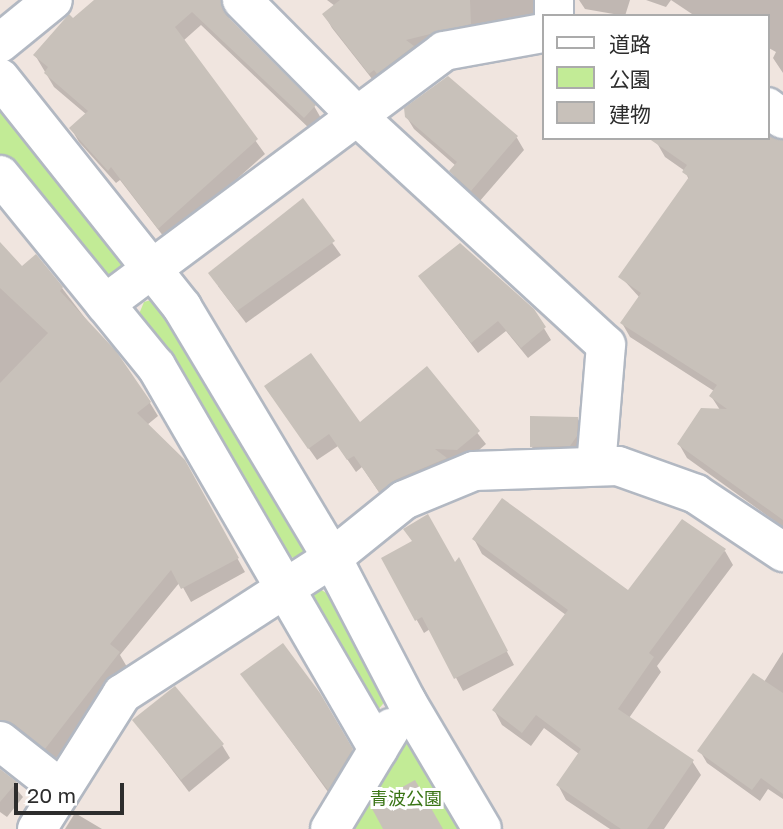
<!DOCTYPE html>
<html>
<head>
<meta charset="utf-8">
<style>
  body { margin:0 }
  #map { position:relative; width:783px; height:829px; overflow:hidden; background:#f0e5df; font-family:"Golos Text","Noto Sans JP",sans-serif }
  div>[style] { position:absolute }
  .green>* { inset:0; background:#c2eb96 }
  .shadow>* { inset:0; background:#0003 }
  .building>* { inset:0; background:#c8c1ba }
  .roads { filter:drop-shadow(2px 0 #b2b8c2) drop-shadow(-2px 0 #b2b8c2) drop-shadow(0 2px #b2b8c2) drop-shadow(0 -2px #b2b8c2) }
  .minor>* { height:38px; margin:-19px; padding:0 19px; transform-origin:19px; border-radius:19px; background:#fff }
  span { translate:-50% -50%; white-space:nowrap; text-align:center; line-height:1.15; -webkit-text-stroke:6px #fff; paint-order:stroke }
  .park-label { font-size:18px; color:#397414 }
  .legend { position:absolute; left:542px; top:14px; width:228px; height:126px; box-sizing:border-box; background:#fff; border:2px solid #ababab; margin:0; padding:9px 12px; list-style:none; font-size:21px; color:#2d2d2d }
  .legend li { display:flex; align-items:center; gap:14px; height:35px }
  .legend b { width:35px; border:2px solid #ababab }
  .scale { position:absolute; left:14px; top:783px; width:110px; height:32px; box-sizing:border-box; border:4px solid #2d2d2d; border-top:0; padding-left:9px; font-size:21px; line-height:24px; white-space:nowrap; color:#2d2d2d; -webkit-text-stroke:5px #fff; paint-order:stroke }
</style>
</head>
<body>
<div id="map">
  <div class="green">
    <i style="clip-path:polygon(0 104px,131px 259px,128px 272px,103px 280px,0 154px)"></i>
    <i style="clip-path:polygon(154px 299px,166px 305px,310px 542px,299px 557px,288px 558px,139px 314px,144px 302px)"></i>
    <i style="clip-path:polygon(317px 587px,340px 602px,388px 698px,377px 711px,308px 593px)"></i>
    <i style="clip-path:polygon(407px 736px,459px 829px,349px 829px)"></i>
  </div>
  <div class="shadow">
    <i style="clip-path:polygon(97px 0,222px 0,231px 23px,314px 106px,322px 120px,312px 131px,201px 25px,183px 41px,265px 154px,167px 241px,120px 180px,116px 183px,79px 142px,71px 128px,87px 115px,54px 87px,35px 55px)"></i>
    <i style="clip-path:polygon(327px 0,547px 0,539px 26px,380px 89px,332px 28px,324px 14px,335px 6px)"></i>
    <i style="clip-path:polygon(579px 0,630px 0,625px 16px,585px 9px)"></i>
    <i style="clip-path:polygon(646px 0,671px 0,666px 7px)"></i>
    <i style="clip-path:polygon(671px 0,783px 0,783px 73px,773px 58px,776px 52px,767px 47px,767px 16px,695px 16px)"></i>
    <i style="clip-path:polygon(447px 78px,517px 138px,524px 150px,479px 202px,459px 184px,452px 172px,456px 166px,414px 129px,406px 116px)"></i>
    <i style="clip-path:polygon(770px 139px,783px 140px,783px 527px,687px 458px,679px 444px,720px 410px,711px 396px,714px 391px,630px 337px,622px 323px,640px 298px,621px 277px,689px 180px,685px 171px,665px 157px,657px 143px)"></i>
    <i style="clip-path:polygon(302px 201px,341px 255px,246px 323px,218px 286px)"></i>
    <i style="clip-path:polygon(0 244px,22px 268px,62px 288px,150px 403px,158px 416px,147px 425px,183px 461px,245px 572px,191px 602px,180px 582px,120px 655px,127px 667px,54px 761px,0 737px)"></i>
    <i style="clip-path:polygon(420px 277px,533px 310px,551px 340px,528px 358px,506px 331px,478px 353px)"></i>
    <i style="clip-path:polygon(427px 369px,486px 444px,465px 462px,447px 461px,452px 471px,387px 504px,362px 467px,356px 472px,338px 446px,317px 460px,274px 399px,360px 424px)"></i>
    <i style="clip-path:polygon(577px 418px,585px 431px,583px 450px,539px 460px,532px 447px)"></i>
    <i style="clip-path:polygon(474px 539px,628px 593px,725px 551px,733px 565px,657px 666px,661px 672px,629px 718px,692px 761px,701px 775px,664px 829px,610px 829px,566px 800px,558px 785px,579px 754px,544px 728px,531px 746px,502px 725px,494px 710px,566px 615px,482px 554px)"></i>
    <i style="clip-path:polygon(413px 542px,465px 572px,514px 665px,463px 691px,430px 629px,424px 633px,383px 559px)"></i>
    <i style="clip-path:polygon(783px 652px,783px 799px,768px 789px,760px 801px,707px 763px,700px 751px,764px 682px)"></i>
    <i style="clip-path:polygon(243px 675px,319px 694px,362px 769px,339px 807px)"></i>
    <i style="clip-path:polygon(134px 720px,222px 745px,230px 758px,189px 792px)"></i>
    <i style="clip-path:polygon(0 770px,23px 797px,7px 817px,0 812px)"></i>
    <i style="clip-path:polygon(75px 813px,102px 829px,65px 829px)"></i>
  </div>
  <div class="building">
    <i style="clip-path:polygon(94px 0,221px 0,226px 15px,316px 105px,304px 118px,192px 12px,175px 27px,258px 139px,158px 229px,111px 167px,108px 171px,69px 128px,88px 111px,44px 73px,48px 67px,33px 55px,69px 14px,73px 18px)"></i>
    <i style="clip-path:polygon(340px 0,470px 0,471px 24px,406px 40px,414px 46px,377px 74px,374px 70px,369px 74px,322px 14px)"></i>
    <i style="clip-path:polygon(448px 76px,518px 136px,471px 191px,449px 171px,457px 162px,405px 117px,404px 108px)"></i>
    <i style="clip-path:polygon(767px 135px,783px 140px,783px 520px,677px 444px,701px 408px,727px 409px,709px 396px,717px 385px,620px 323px,641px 293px,618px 277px,689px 177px,682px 172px,687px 165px,648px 138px,767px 138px)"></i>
    <i style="clip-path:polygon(303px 198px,335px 241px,237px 311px,208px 273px)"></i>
    <i style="clip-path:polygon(0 242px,22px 266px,36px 254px,63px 287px,60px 291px,116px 351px,151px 402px,137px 413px,185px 460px,239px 558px,181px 589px,171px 570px,110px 644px,120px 652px,45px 749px,14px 724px,0 720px,0 383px,48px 333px,0 288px)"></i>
    <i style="clip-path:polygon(460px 243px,534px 309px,546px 327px,521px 348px,498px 321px,471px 343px,418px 276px)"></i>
    <i style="clip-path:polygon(311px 353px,360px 422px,427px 366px,480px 431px,457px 450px,435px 449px,447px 458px,395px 480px,379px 492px,354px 456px,347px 460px,329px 434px,308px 449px,264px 386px)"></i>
    <i style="clip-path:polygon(530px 416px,578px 417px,577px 436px,570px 446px,530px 447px)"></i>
    <i style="clip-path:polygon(502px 498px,628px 590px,682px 519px,726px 549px,649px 653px,654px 657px,618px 709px,694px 760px,647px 829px,621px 829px,556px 785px,581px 749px,536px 715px,522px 733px,492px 710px,568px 610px,472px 539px)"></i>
    <i style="clip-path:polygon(428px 514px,455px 562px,459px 557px,508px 651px,454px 679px,422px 617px,415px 621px,381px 558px,412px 541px,403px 529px)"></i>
    <i style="clip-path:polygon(283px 643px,320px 693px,353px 749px,328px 790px,240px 674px)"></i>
    <i style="clip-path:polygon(753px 673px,783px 693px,783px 794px,761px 778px,752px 790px,697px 751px)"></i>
    <i style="clip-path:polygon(175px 686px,224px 744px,181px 780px,132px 720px)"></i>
    <i style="clip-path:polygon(0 769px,17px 782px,0 802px)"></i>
    <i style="clip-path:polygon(415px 780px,443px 829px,383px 829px,370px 805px)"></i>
  </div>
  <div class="roads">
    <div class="minor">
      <i style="left:242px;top:0;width:163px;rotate:45.2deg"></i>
      <i style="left:357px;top:116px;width:338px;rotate:42.6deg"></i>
      <i style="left:606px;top:345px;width:121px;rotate:94.7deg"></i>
      <i style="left:554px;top:16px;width:16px;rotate:-90deg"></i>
      <i style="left:0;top:43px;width:68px;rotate:-39.1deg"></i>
      <i style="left:0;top:78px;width:293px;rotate:51.5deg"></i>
      <i style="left:182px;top:307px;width:292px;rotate:59.1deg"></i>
      <i style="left:332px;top:558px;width:162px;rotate:62.5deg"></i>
      <i style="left:407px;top:702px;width:147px;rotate:59.4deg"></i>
      <i style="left:767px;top:107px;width:20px;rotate:37deg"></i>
      <i style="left:0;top:175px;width:247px;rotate:50.8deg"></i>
      <i style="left:156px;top:366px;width:443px;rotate:59.9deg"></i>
      <i style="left:105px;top:304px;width:423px;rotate:-36.7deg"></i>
      <i style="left:444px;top:51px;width:101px;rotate:-10.3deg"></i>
      <i style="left:0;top:741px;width:78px;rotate:38.2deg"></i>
      <i style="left:37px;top:829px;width:160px;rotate:-57.8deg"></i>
      <i style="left:122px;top:694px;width:250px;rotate:-32.9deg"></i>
      <i style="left:332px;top:558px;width:92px;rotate:-38.9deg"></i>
      <i style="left:404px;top:500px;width:76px;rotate:-22.5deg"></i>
      <i style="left:474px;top:471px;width:144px;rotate:-2deg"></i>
      <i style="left:618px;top:466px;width:83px;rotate:19.7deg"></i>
      <i style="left:696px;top:494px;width:105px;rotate:33.7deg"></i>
      <i style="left:330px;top:829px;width:118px;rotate:-58.9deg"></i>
    </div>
  </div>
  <div class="park-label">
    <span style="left:406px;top:798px">青波公園</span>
  </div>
  <ul class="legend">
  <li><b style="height:9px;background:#fff"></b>道路</li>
  <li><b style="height:19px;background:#c2eb96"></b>公園</li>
  <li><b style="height:19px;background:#c8c1ba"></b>建物</li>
  </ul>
  <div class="scale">20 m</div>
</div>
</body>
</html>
